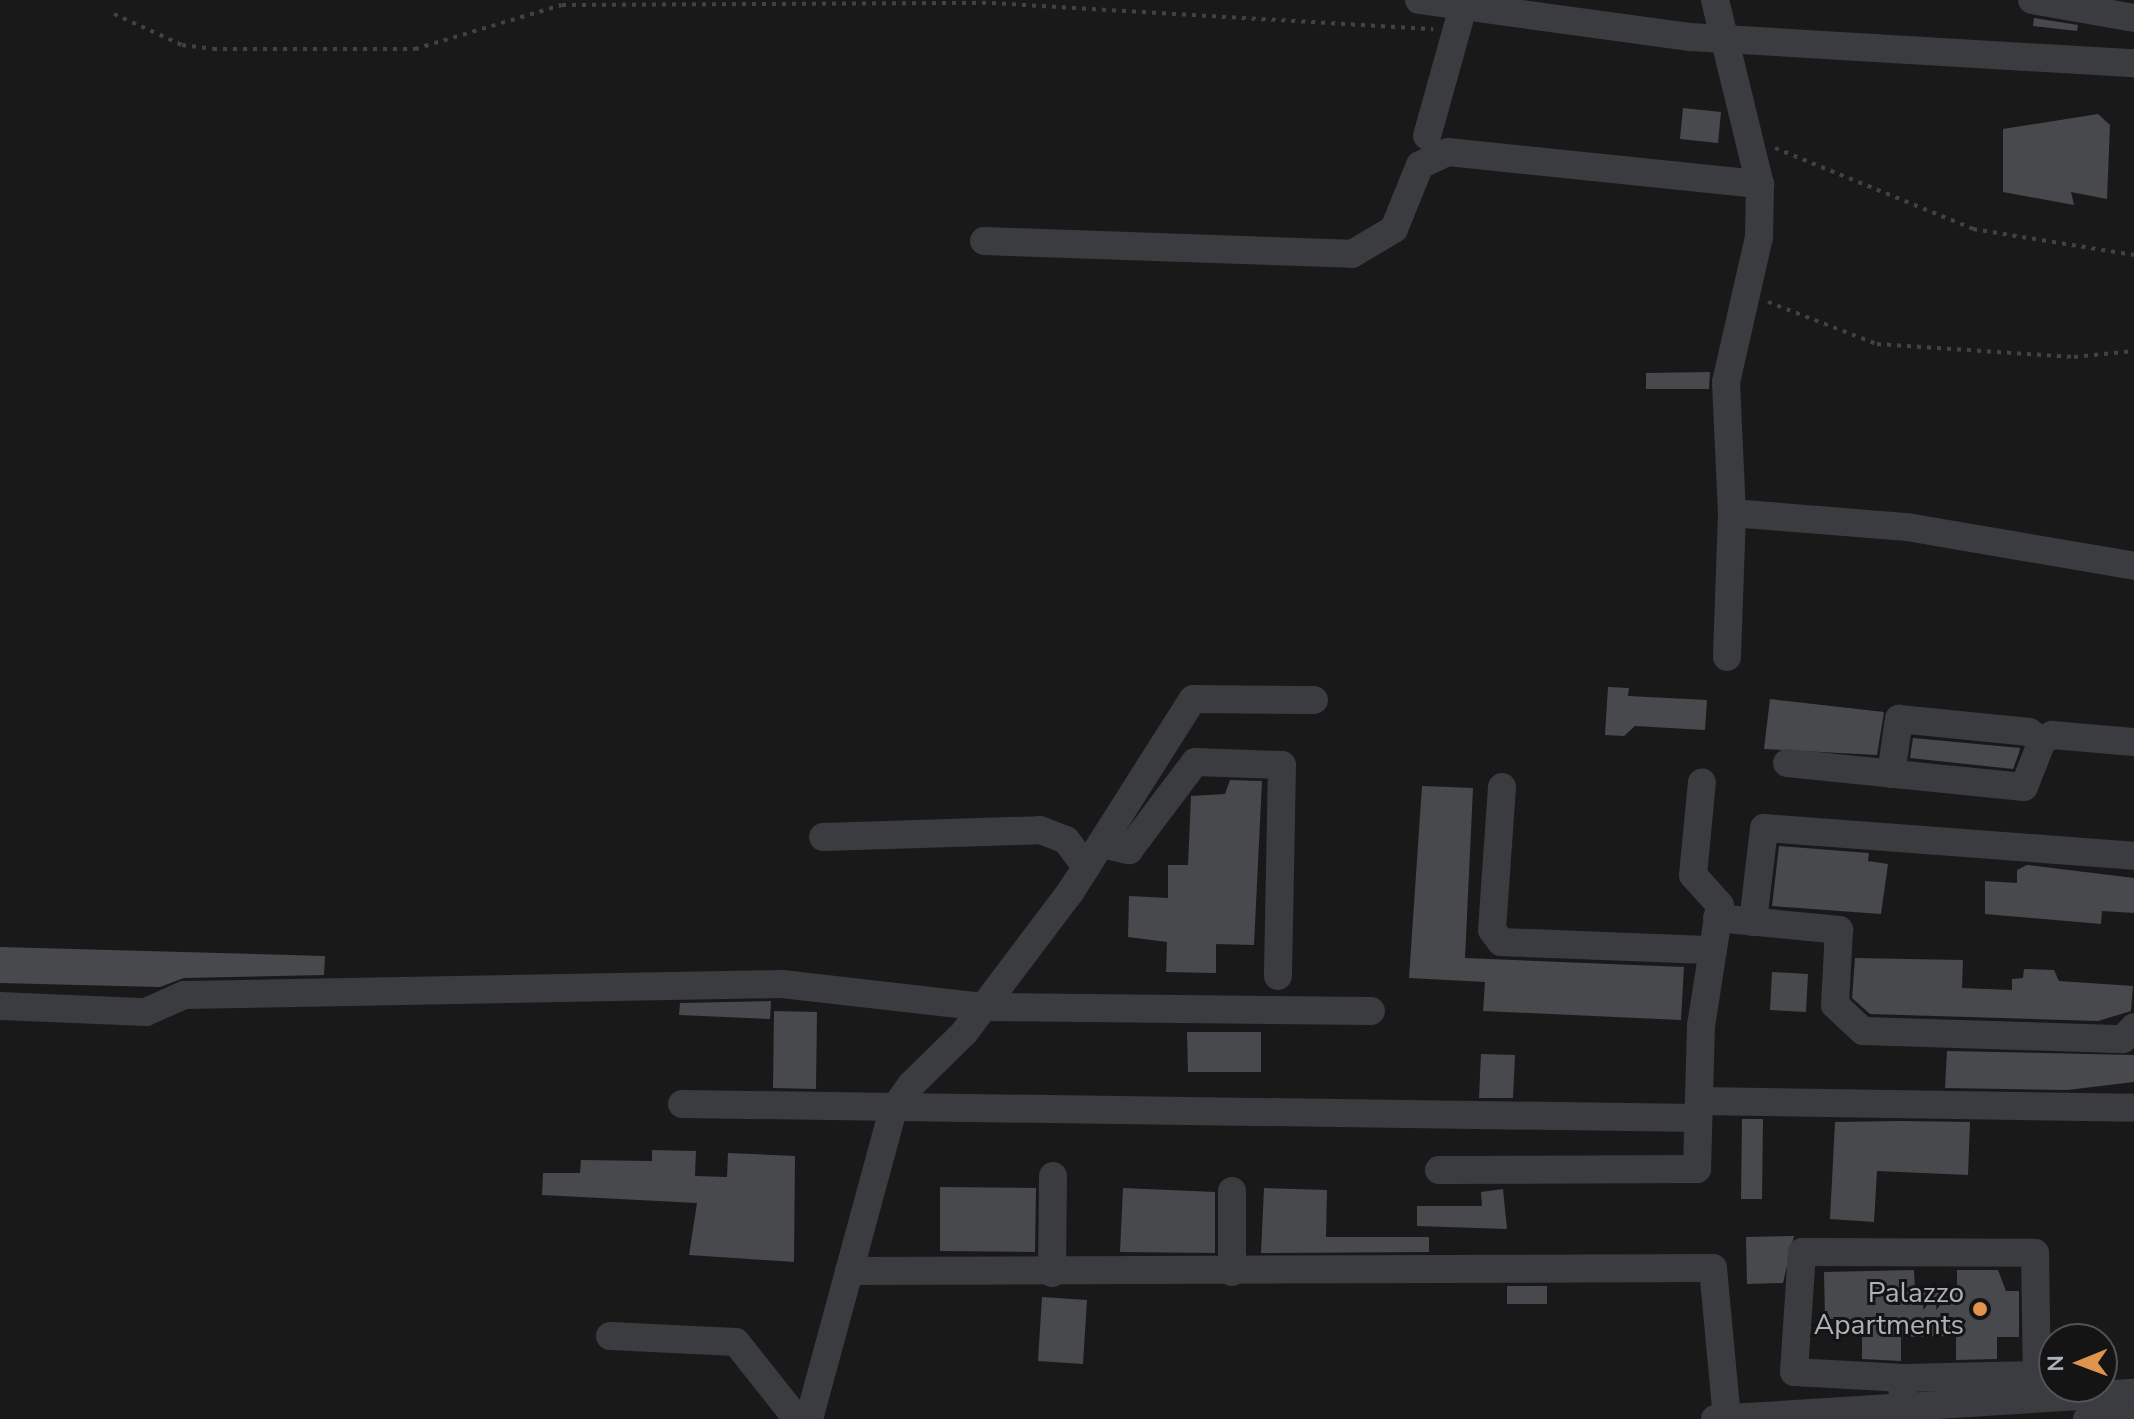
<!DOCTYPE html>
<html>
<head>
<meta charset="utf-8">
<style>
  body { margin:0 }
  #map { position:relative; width:2134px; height:1419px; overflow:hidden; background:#19191a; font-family:"Nunito Sans",sans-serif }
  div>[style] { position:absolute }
  .building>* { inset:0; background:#48494d }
  .path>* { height:4px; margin-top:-2px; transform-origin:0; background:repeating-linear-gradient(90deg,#404346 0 4px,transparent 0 10px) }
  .minor>* { height:28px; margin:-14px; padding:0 14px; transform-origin:14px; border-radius:14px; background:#3a3c3f }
  .dots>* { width:22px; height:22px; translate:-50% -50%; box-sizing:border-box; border:4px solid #141415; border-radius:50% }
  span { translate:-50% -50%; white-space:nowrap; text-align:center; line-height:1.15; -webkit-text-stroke:6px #141415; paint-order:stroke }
  .poi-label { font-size:28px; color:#acb2b9 }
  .right { translate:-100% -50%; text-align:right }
  .north { position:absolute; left:2038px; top:1323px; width:80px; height:80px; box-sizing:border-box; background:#141415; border:2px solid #515357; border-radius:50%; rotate:269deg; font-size:22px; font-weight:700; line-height:32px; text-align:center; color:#acb2b9 }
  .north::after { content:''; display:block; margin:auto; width:28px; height:36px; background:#df934c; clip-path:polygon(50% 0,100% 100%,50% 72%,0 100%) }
</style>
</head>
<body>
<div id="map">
  <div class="building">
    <i style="clip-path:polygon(2034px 18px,2078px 25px,2077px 31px,2033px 26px)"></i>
    <i style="clip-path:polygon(1683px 108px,1721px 112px,1718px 143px,1680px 139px)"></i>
    <i style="clip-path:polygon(2098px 114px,2110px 125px,2107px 199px,2071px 192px,2074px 205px,2003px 192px,2003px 129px)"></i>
    <i style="clip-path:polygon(1710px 372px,1709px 389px,1646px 389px,1646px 373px)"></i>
    <i style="clip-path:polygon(1608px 687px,1629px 688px,1628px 696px,1707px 700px,1705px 730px,1635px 726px,1624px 736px,1605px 735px)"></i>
    <i style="clip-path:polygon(1770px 699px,1884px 712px,1877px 755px,1764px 749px)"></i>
    <i style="clip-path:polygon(1913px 738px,2020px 748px,2019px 753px,2013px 769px,1910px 758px)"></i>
    <i style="clip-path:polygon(1230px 780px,1262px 781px,1254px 945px,1216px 944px,1216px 973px,1166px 972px,1167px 942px,1128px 937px,1129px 896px,1168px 898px,1168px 865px,1188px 865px,1191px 796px,1225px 794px)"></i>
    <i style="clip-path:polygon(1422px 786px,1473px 788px,1465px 958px,1684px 967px,1681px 1020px,1483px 1011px,1485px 982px,1409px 978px)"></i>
    <i style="clip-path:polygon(1779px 846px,1869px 853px,1868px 861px,1888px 864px,1881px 914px,1772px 906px)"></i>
    <i style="clip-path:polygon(2027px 865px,2134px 878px,2134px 913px,2102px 911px,2101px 924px,1985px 914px,1985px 881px,2017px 883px,2017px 870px)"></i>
    <i style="clip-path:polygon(0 947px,325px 956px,324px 975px,184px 978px,160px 987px,0 983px)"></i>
    <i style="clip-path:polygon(1855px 958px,1963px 960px,1962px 988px,2012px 990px,2012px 979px,2023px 978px,2024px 969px,2054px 970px,2059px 981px,2133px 986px,2131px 1011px,2098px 1021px,1870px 1014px,1852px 998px)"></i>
    <i style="clip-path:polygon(1772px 972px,1808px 974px,1806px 1012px,1770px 1010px)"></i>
    <i style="clip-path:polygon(771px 1001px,770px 1019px,679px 1015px,680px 1003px)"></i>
    <i style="clip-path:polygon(774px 1011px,817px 1012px,816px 1089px,773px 1088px)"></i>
    <i style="clip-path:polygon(1187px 1032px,1261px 1032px,1261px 1072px,1188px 1072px)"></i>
    <i style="clip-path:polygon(1947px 1051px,2134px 1055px,2134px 1082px,2067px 1090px,1945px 1088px)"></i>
    <i style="clip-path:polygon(1481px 1054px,1515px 1055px,1513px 1098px,1479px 1098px)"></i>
    <i style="clip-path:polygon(1742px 1119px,1763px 1119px,1762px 1199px,1741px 1199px)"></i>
    <i style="clip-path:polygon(1902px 1121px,1970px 1122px,1968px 1175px,1877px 1171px,1874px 1222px,1830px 1219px,1835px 1122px)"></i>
    <i style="clip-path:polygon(652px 1150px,696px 1151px,695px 1176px,727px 1177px,728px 1153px,795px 1156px,794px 1262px,689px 1255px,697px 1203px,542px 1195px,543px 1173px,580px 1173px,581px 1160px,652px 1161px)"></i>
    <i style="clip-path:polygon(940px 1187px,1036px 1188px,1035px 1252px,940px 1251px)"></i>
    <i style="clip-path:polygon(1123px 1188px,1215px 1192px,1215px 1253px,1120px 1252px)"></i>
    <i style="clip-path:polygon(1264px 1188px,1327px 1190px,1326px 1237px,1429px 1237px,1429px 1252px,1261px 1253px)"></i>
    <i style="clip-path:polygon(1503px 1189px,1507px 1229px,1417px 1226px,1417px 1206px,1482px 1206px,1481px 1192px)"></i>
    <i style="clip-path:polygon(1794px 1236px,1783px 1283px,1747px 1284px,1746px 1237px)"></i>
    <i style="clip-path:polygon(1914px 1270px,1915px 1291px,1957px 1291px,1957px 1270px,1998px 1270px,2006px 1291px,2019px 1291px,2019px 1337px,1997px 1337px,1997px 1359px,1956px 1360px,1956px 1336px,1901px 1337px,1901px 1361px,1862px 1359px,1862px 1334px,1846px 1319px,1825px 1319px,1824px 1272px)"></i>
    <i style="clip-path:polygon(1507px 1286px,1547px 1286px,1547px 1304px,1507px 1304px)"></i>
    <i style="clip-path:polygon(1042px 1297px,1087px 1300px,1083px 1364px,1038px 1361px)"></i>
  </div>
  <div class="path">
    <i style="left:114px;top:14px;width:75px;rotate:24.5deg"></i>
    <i style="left:182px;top:45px;width:31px;rotate:7deg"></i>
    <i style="left:213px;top:49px;width:202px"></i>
    <i style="left:415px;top:49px;width:153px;rotate:-16.7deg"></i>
    <i style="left:562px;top:5px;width:430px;rotate:-0.3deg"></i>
    <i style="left:992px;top:3px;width:442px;rotate:3.4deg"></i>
    <i style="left:1775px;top:148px;width:214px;rotate:22.2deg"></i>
    <i style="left:1973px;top:229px;width:163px;rotate:9.2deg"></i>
    <i style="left:1768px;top:302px;width:117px;rotate:21.1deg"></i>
    <i style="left:1877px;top:344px;width:197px;rotate:3.8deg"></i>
    <i style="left:2074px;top:357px;width:60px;rotate:-5.7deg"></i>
  </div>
  <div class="minor">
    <i style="left:1419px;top:0;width:274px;rotate:7.8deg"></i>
    <i style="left:1690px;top:37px;width:445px;rotate:3.4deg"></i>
    <i style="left:1715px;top:0;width:189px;rotate:76.3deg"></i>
    <i style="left:1760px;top:184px;width:53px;rotate:91.1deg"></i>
    <i style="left:1759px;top:237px;width:149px;rotate:102.8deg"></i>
    <i style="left:1726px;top:382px;width:131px;rotate:87.4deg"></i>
    <i style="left:1732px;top:513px;width:144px;rotate:92deg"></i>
    <i style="left:2032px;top:0;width:104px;rotate:10deg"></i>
    <i style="left:1427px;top:136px;width:141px;rotate:-74.4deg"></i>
    <i style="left:984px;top:241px;width:368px;rotate:2deg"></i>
    <i style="left:1352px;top:254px;width:49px;rotate:-30.8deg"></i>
    <i style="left:1394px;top:229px;width:69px;rotate:-67.9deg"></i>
    <i style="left:1420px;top:165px;width:31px;rotate:-25deg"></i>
    <i style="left:1448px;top:152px;width:314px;rotate:5.9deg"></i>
    <i style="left:1732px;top:513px;width:176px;rotate:4.6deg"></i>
    <i style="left:1907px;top:527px;width:230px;rotate:9.7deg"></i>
    <i style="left:1787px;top:763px;width:238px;rotate:5.8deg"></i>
    <i style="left:2024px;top:787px;width:49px;rotate:-68.6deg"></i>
    <i style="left:2042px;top:741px;width:12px;rotate:-31deg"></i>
    <i style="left:2052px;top:735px;width:82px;rotate:4.9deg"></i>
    <i style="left:1891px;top:774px;width:56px;rotate:-81.7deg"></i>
    <i style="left:1899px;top:719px;width:131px;rotate:5.7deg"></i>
    <i style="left:2029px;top:732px;width:16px;rotate:35deg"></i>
    <i style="left:1502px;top:787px;width:143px;rotate:94deg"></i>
    <i style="left:1492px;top:930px;width:15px;rotate:53deg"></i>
    <i style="left:1501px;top:942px;width:212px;rotate:2.2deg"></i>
    <i style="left:823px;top:837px;width:217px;rotate:-1.8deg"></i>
    <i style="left:1040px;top:830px;width:28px;rotate:21deg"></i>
    <i style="left:1066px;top:840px;width:34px;rotate:53deg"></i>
    <i style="left:1102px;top:844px;width:28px;rotate:13deg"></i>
    <i style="left:1129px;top:850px;width:110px;rotate:-53.1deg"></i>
    <i style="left:1195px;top:762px;width:87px;rotate:2deg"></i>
    <i style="left:1282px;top:765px;width:211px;rotate:91.1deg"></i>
    <i style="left:1717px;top:918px;width:123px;rotate:5.6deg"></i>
    <i style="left:1839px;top:930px;width:75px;rotate:93.1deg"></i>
    <i style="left:1835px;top:1005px;width:38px;rotate:43deg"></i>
    <i style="left:1863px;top:1031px;width:260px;rotate:1.8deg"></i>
    <i style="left:2123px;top:1039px;width:16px;rotate:-47deg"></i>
    <i style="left:1753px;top:922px;width:95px;rotate:-83.3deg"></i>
    <i style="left:1764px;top:828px;width:371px;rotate:4.3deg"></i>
    <i style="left:0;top:1006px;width:146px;rotate:2.4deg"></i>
    <i style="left:146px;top:1012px;width:42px;rotate:-24.1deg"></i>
    <i style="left:184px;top:995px;width:598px;rotate:-1.05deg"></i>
    <i style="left:782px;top:984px;width:202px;rotate:6.5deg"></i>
    <i style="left:983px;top:1007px;width:388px;rotate:0.6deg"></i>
    <i style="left:1699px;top:1101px;width:435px;rotate:0.9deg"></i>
    <i style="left:682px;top:1104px;width:1016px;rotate:0.79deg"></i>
    <i style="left:1439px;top:1170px;width:258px;rotate:-0.2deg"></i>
    <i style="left:1697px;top:1169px;width:143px;rotate:-88.4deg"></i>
    <i style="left:1701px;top:1026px;width:122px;rotate:-81.1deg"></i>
    <i style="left:1720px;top:905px;width:40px;rotate:-132deg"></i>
    <i style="left:1693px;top:875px;width:93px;rotate:-84.5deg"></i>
    <i style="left:849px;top:1271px;width:864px;rotate:-0.2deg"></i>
    <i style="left:1713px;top:1268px;width:152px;rotate:84.7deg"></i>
    <i style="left:1232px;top:1272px;width:81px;rotate:-90deg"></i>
    <i style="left:1052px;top:1273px;width:97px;rotate:-89.4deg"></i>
    <i style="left:610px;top:1336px;width:126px;rotate:2.7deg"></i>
    <i style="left:736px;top:1342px;width:98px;rotate:51.6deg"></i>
    <i style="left:809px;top:1419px;width:320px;rotate:-74.8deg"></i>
    <i style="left:893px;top:1110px;width:31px;rotate:-54deg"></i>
    <i style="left:911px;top:1085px;width:74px;rotate:-44.5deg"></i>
    <i style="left:964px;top:1033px;width:178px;rotate:-53deg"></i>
    <i style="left:1071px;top:891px;width:227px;rotate:-57.6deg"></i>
    <i style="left:1193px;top:699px;width:121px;rotate:0.5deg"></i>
    <i style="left:1715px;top:1419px;width:420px;rotate:-3.6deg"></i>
    <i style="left:1902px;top:1419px;width:41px;rotate:-88.6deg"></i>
    <i style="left:1903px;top:1378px;width:109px;rotate:-176.8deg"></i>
    <i style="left:1794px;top:1372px;width:120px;rotate:-86.2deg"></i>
    <i style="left:1802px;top:1252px;width:233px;rotate:0.2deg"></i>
    <i style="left:2035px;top:1253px;width:122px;rotate:89.1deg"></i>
    <i style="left:2037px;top:1375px;width:134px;rotate:178.7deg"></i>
    <i style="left:2087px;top:1419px;width:47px;rotate:-3.7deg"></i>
  </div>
  <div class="dots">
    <i style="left:1980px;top:1309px;background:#df934c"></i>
  </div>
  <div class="poi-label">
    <span class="right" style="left:1964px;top:1309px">Palazzo<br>Apartments</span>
  </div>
  <div class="north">N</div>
</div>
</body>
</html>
